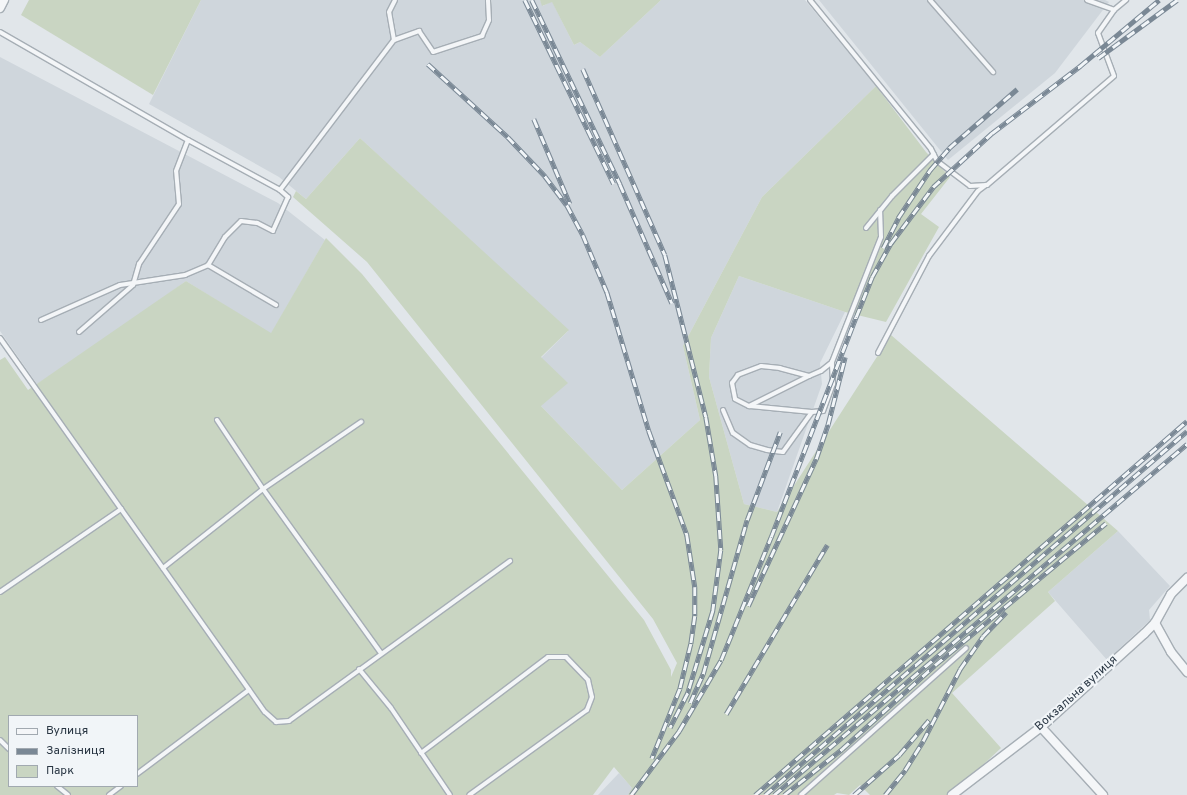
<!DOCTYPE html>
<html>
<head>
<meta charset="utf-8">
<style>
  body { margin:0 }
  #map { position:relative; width:1187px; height:795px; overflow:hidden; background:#e1e6ea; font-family:Overpass,sans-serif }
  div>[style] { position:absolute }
  .built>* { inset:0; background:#cfd6dc }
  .green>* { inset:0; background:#c9d5c2 }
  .roads { filter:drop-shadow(1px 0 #a6aeb5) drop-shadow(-1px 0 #a6aeb5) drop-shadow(0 1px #a6aeb5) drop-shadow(0 -1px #a6aeb5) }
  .service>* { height:4px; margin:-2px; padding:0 2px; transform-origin:2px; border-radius:2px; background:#f4f6f8 }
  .minor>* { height:8px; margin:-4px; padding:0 4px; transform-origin:4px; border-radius:4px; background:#f4f6f8 }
  .rail>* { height:4.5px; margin-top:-2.25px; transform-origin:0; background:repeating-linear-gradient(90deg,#f1f5f8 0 9px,#7a8895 0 18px); box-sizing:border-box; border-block:1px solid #7a8895 }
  span { translate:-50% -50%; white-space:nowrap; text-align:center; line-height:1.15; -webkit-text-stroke:4px #f1f5f8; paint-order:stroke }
  .street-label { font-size:12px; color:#293643 }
  .legend { position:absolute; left:8px; top:715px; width:130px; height:72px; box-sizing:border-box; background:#f1f5f8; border:1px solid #a1a9b0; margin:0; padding:5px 7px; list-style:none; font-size:12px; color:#293643 }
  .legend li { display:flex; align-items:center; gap:8px; height:20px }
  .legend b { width:20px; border:1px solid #a1a9b0 }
</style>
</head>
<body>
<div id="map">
  <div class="built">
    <i style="clip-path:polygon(201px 0,540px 0,543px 6px,552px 1px,574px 45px,580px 42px,600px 57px,661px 0,805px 0,876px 86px,762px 197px,683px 346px,700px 420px,622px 490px,541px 406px,541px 358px,568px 331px,360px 138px,306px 199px,279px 177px,149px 104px)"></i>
    <i style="clip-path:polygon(819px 0,1105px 0,1109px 2px,1055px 73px,948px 160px)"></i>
    <i style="clip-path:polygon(0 57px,278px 203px,325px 240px,271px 334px,186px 281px,84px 355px,37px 384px,0 331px)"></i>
    <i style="clip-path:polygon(739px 276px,845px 312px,820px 363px,822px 384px,777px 512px,744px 504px,709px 377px,711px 338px)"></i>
    <i style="clip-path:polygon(1118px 531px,1170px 586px,1149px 610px,1150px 620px,1107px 660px,1048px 592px)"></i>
    <i style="clip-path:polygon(619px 773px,633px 789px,628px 795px,598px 795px)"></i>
  </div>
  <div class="green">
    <i style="clip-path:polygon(29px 0,201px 0,153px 95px,21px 15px)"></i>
    <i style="clip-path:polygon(540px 0,661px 0,600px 57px,580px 42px,574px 45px,552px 2px,542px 6px)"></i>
    <i style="clip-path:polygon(evenodd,876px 86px,926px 152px,950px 177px,921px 214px,939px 227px,886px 322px,845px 312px,739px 276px,711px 338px,709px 377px,744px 504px,777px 512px,891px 335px,1118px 531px,1048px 592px,1055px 601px,952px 693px,1001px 748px,951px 795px,870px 795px,860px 785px,849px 795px,837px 793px,834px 795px,628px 795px,632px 788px,614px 767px,593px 795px,0 795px,0 360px,5px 357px,28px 390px,186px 281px,271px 333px,326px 238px,362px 274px,644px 620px,671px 670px,671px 677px,677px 663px,653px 619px,367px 262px,293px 197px,296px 191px,306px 199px,360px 138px,569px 330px,541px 357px,568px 383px,541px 406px,622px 490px,700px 420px,683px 346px,762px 197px,876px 86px,9px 716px,137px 716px,137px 786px,9px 786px,9px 716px)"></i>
  </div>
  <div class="roads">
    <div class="service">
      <i style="left:810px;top:0;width:192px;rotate:50.9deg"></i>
      <i style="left:931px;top:149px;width:13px;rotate:63deg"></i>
      <i style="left:937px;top:161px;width:41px;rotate:37.1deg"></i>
      <i style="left:970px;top:186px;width:17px;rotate:-3deg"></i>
      <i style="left:987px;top:185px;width:167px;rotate:-40.6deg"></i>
      <i style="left:1114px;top:76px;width:46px;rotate:-110.4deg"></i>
      <i style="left:1098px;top:33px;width:28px;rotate:-55deg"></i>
      <i style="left:930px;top:0;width:96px;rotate:48.8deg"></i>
      <i style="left:1087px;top:0;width:29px;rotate:20deg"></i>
      <i style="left:1114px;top:10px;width:16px;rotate:-40deg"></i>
      <i style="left:0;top:32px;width:217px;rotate:29.9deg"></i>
      <i style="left:188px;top:140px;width:105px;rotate:28.5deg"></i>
      <i style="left:280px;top:190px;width:11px;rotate:41deg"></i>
      <i style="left:288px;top:197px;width:37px;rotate:114deg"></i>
      <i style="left:273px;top:231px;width:18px;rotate:-153deg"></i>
      <i style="left:257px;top:223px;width:16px;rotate:-173deg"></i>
      <i style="left:241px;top:221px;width:23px;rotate:135deg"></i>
      <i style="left:225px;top:237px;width:33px;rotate:121deg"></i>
      <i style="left:394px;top:40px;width:28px;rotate:-100deg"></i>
      <i style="left:389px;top:12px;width:13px;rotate:-63deg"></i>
      <i style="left:280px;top:190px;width:188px;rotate:-52.8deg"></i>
      <i style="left:394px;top:40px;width:27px;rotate:-20deg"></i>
      <i style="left:419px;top:31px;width:25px;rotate:56deg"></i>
      <i style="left:433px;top:52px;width:52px;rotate:-18.1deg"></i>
      <i style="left:482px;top:36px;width:17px;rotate:-66deg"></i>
      <i style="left:489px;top:20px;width:20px;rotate:-93deg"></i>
      <i style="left:866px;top:228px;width:41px;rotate:-50.9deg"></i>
      <i style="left:892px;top:196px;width:59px;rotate:-45deg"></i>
      <i style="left:41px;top:320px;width:86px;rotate:-23.9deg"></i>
      <i style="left:120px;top:285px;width:66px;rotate:-8.7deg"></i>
      <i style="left:185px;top:275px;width:25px;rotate:-23deg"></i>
      <i style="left:208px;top:265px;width:79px;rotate:30.5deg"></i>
      <i style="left:79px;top:332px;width:72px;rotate:-41deg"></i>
      <i style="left:133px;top:285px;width:22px;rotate:-74deg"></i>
      <i style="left:139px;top:264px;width:72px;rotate:-56.3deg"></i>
      <i style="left:179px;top:204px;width:33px;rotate:-95deg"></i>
      <i style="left:176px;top:171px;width:33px;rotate:-69deg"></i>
      <i style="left:0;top:338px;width:458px;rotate:54.7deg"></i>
      <i style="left:265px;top:712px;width:15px;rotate:42deg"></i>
      <i style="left:276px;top:722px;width:13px;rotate:-4deg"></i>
      <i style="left:289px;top:721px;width:273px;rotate:-35.9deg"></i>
      <i style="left:878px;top:353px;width:110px;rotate:-62.3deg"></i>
      <i style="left:929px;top:256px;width:81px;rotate:-53deg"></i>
      <i style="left:978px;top:191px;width:10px;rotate:-37deg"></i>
      <i style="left:809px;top:376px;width:30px;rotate:-165deg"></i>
      <i style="left:780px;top:368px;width:19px;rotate:-174deg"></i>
      <i style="left:761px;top:366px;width:25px;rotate:159deg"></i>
      <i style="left:738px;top:375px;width:10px;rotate:127deg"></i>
      <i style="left:732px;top:383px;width:16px;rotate:79deg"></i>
      <i style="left:735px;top:399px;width:16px;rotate:27deg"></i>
      <i style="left:749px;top:406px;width:67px;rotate:-26.6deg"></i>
      <i style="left:809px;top:376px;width:13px;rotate:-23deg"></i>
      <i style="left:821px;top:371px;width:14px;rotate:-39deg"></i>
      <i style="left:832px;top:362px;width:134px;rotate:-68.6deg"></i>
      <i style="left:881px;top:237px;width:27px;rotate:-92deg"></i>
      <i style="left:750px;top:406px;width:62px;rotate:5.5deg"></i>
      <i style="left:723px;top:410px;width:25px;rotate:67deg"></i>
      <i style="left:733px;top:433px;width:21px;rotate:35deg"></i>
      <i style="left:750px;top:445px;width:18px;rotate:16deg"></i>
      <i style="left:767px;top:450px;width:16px;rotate:7deg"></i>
      <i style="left:783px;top:452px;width:49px;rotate:-54.1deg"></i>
      <i style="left:812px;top:412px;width:11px;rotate:-5deg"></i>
      <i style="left:823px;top:411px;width:29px;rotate:-70deg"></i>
      <i style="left:833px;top:384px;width:22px;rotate:-93deg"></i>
      <i style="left:217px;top:420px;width:83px;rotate:56.3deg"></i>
      <i style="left:263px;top:489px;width:202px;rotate:54.3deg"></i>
      <i style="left:163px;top:568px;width:127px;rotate:-38.3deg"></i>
      <i style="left:263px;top:489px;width:119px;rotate:-34.4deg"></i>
      <i style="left:0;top:592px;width:147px;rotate:-34.4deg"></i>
      <i style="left:359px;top:669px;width:50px;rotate:50.6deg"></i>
      <i style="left:391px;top:708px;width:105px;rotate:55.9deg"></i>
      <i style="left:0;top:740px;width:13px;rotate:45deg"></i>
      <i style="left:421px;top:753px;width:159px;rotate:-37.1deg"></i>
      <i style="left:548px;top:657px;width:18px"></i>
      <i style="left:566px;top:657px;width:32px;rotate:46deg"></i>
      <i style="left:588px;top:680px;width:17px;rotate:77deg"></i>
      <i style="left:592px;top:697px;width:14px;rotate:111deg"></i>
      <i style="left:587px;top:710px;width:145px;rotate:144.2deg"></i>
      <i style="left:137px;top:774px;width:140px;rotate:-36.9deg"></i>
      <i style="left:57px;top:786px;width:14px;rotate:39deg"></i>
      <i style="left:109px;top:795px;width:15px;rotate:-37deg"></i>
      <i style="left:801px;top:795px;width:221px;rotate:-41.7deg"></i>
    </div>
    <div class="minor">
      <i style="left:0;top:8px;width:9px;rotate:-63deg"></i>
      <i style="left:1155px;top:623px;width:33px;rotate:61deg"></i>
      <i style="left:1171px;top:652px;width:26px;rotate:51deg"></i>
      <i style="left:1041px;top:727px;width:92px;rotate:47.6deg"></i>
      <i style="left:952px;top:795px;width:112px;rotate:-37.4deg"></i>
      <i style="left:1041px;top:727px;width:139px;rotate:-42.1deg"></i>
      <i style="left:1144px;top:634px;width:16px;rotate:-45deg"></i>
      <i style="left:1155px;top:623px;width:33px;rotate:-61deg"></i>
      <i style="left:1171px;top:594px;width:23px;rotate:-45deg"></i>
    </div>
  </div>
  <div class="rail">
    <i style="left:525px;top:0;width:204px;rotate:64.2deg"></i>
    <i style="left:532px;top:0;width:204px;rotate:64.4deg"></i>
    <i style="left:620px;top:184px;width:130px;rotate:66.4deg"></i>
    <i style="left:1098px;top:58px;width:98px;rotate:-36.3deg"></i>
    <i style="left:428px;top:64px;width:108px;rotate:42.4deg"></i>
    <i style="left:508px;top:137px;width:54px;rotate:46.5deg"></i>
    <i style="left:545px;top:176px;width:36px;rotate:53deg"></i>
    <i style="left:567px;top:205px;width:34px;rotate:62deg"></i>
    <i style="left:583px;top:235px;width:62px;rotate:67.2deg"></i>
    <i style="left:607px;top:292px;width:145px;rotate:73.2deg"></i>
    <i style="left:649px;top:431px;width:111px;rotate:69.9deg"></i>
    <i style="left:687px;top:535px;width:53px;rotate:81.3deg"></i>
    <i style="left:695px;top:587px;width:29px;rotate:90deg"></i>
    <i style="left:695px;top:616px;width:28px;rotate:98deg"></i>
    <i style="left:691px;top:644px;width:46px;rotate:103.7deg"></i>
    <i style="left:680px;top:689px;width:75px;rotate:111.8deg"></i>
    <i style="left:583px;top:69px;width:203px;rotate:66.2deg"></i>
    <i style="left:665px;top:255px;width:167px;rotate:75.8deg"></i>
    <i style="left:706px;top:417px;width:60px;rotate:80.4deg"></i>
    <i style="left:716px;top:476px;width:74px;rotate:86.1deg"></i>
    <i style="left:721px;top:550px;width:62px;rotate:97.5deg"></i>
    <i style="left:713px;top:611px;width:86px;rotate:107deg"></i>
    <i style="left:688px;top:693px;width:39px;rotate:117deg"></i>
    <i style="left:534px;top:119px;width:92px;rotate:67deg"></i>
    <i style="left:883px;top:248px;width:34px;rotate:-63deg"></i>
    <i style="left:898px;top:218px;width:58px;rotate:-56.3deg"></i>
    <i style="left:930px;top:170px;width:29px;rotate:-49deg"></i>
    <i style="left:949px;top:148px;width:90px;rotate:-40.9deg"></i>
    <i style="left:748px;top:606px;width:162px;rotate:-65.2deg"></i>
    <i style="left:816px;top:459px;width:37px;rotate:-71deg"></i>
    <i style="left:828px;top:424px;width:69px;rotate:-75.8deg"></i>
    <i style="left:690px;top:703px;width:32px;rotate:-66deg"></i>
    <i style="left:703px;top:674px;width:160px;rotate:-74.1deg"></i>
    <i style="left:747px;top:520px;width:94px;rotate:-69.4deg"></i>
    <i style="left:726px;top:714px;width:197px;rotate:-59.1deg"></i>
    <i style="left:631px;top:795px;width:80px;rotate:-53.1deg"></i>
    <i style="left:679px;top:731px;width:82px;rotate:-59.4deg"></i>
    <i style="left:721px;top:660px;width:133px;rotate:-67.9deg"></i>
    <i style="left:771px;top:537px;width:236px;rotate:-68.9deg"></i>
    <i style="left:856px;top:317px;width:43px;rotate:-68.2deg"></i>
    <i style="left:872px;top:277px;width:39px;rotate:-61deg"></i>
    <i style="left:891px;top:243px;width:70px;rotate:-53.1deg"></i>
    <i style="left:933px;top:187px;width:80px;rotate:-42.5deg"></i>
    <i style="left:992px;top:133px;width:111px;rotate:-37.3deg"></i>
    <i style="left:1080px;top:66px;width:103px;rotate:-39.9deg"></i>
    <i style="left:755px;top:795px;width:571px;rotate:-40.88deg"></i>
    <i style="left:765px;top:795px;width:557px;rotate:-40.78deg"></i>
    <i style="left:774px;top:795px;width:542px;rotate:-40.36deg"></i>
    <i style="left:784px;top:795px;width:74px;rotate:-38.4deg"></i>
    <i style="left:842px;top:749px;width:125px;rotate:-42.1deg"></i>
    <i style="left:935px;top:665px;width:222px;rotate:-39.7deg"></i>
    <i style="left:854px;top:795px;width:60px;rotate:-41.6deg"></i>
    <i style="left:899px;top:755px;width:46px;rotate:-49.4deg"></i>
    <i style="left:885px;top:795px;width:32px;rotate:-51deg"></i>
    <i style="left:905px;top:770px;width:34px;rotate:-58deg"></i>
    <i style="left:923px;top:741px;width:81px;rotate:-62.8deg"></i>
    <i style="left:960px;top:669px;width:40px;rotate:-55.1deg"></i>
    <i style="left:983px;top:636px;width:33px;rotate:-46deg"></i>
  </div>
  <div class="street-label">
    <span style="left:1077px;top:694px;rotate:-42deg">Вокзальна вулиця</span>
  </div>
  <ul class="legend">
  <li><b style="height:5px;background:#f4f6f8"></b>Вулиця</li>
  <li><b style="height:5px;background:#7a8895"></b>Залізниця</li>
  <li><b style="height:11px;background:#c9d5c2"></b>Парк</li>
  </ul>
</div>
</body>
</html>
